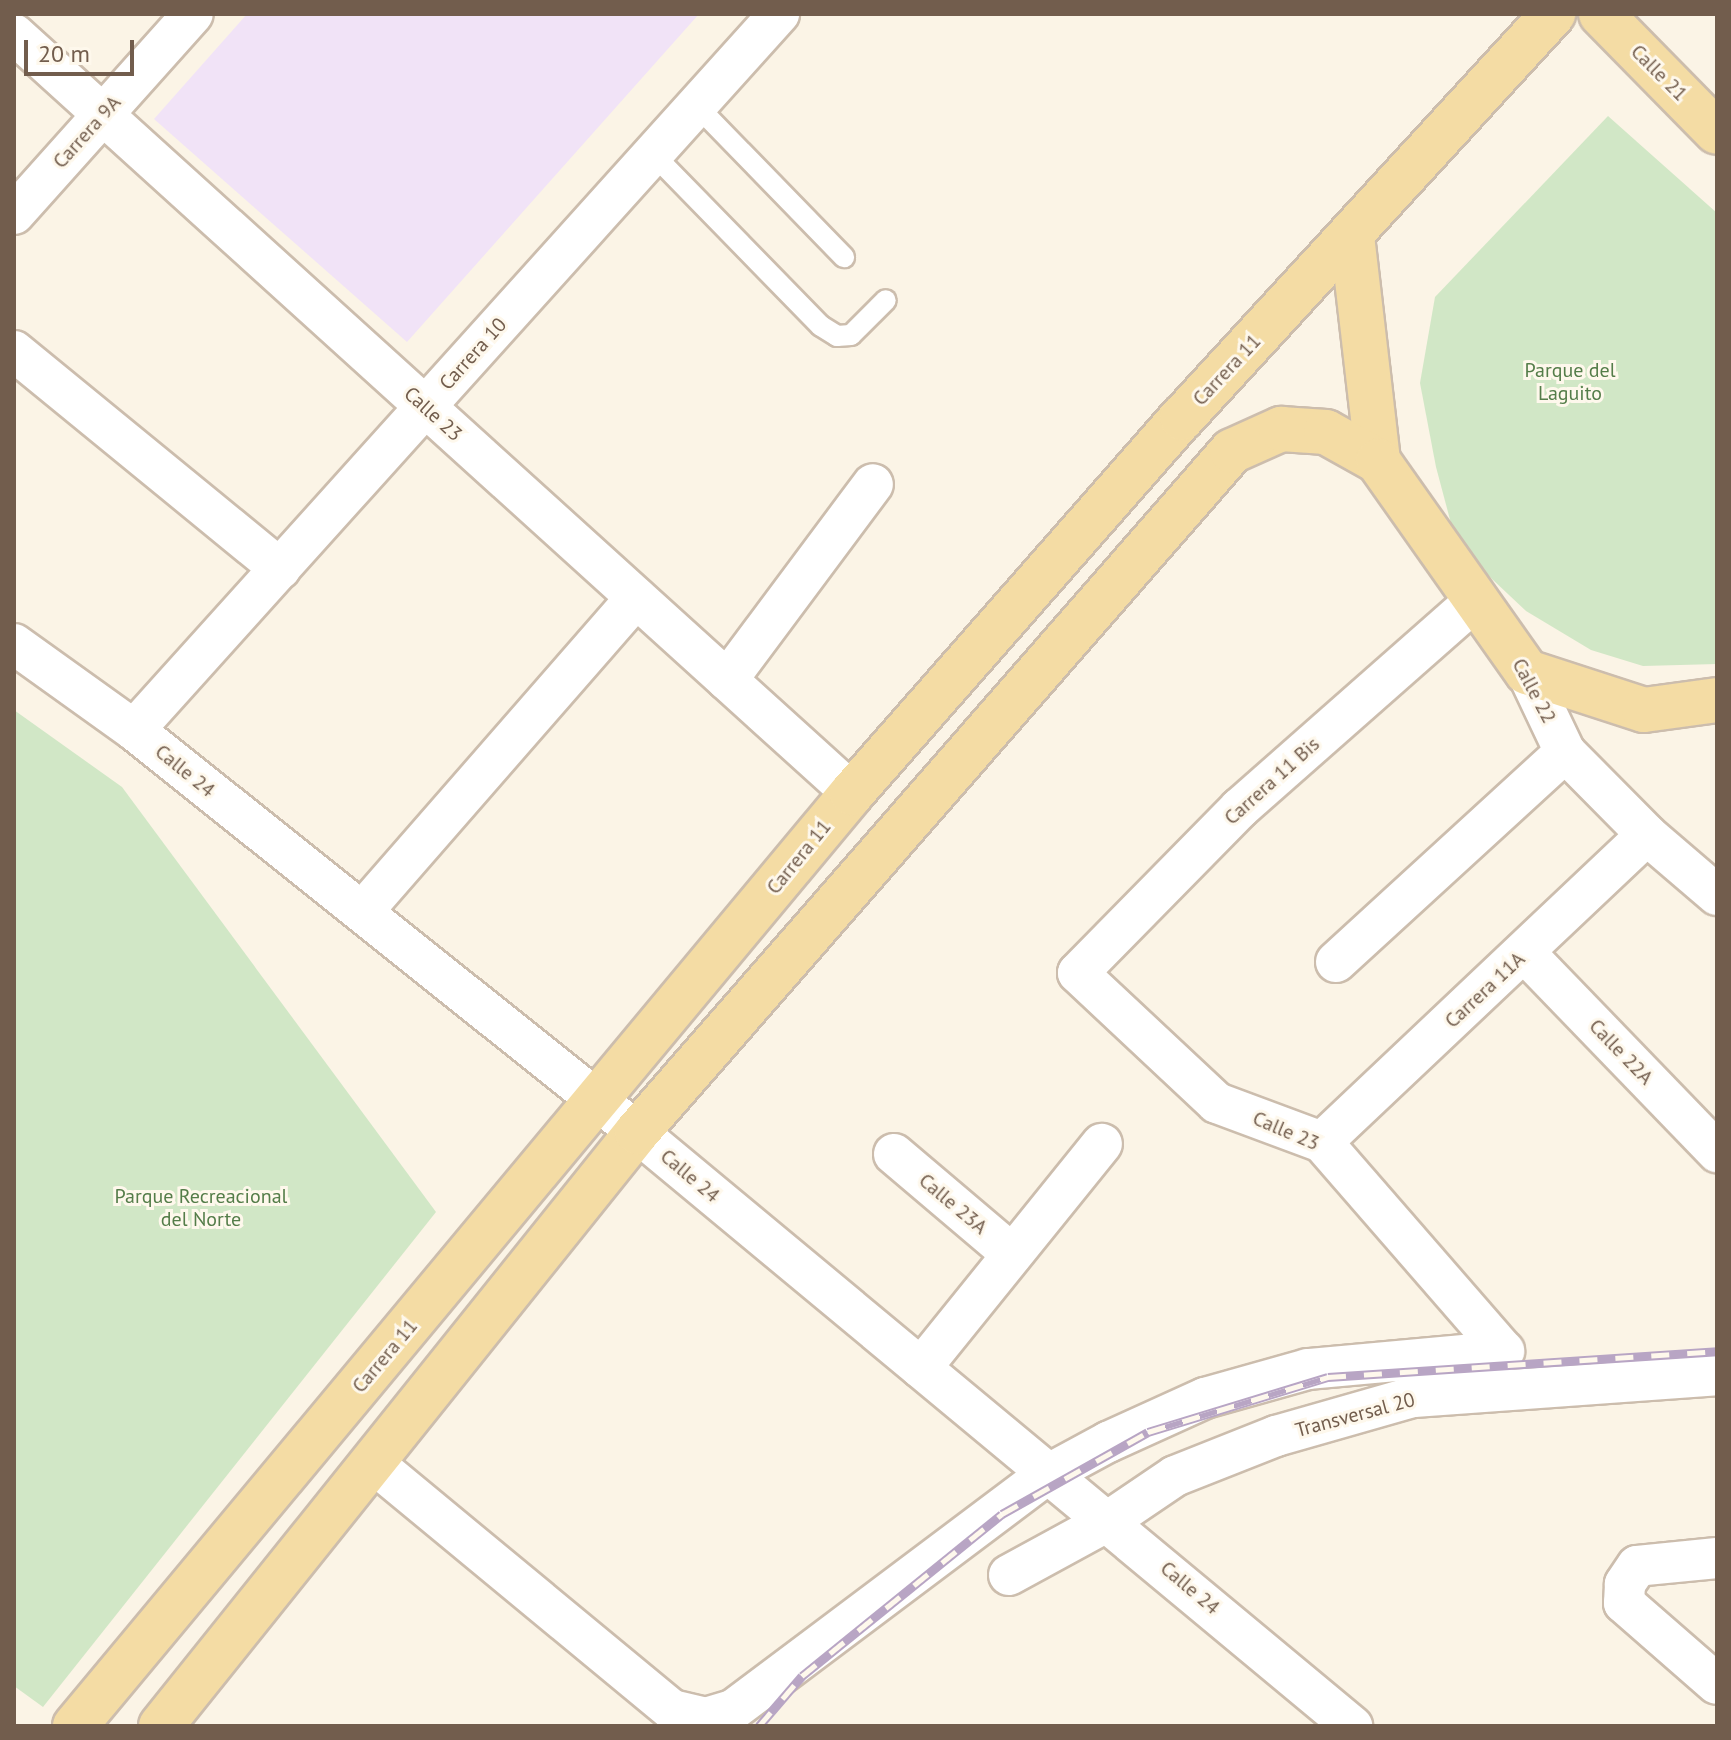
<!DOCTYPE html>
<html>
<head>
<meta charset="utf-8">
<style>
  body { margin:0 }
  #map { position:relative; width:1731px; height:1740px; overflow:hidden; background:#fbf4e6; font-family:"PT Sans",sans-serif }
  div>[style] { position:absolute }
  .education>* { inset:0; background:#f1e3f7 }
  .green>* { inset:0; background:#d1e7c6 }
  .roads { filter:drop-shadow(2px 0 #ccbdad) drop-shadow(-2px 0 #ccbdad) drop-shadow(0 2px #ccbdad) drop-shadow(0 -2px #ccbdad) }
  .lane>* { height:20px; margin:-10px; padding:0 10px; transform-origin:10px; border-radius:10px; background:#fff }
  .street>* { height:40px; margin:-20px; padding:0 20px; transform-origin:20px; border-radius:20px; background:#fff }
  .primary>* { height:44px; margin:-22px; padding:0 22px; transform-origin:22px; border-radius:22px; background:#f4dca4 }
  .rail>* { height:9px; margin-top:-4.5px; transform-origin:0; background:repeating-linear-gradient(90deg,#fef8ec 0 18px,#b8a5c4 0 36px); box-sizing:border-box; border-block:2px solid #b8a5c4 }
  span { translate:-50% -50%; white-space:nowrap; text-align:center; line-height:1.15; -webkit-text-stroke:6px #fef8ec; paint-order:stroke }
  .street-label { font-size:20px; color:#725d4d }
  .park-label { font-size:20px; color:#547d49 }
  .frame { position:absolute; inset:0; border:16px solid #725d4d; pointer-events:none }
  .scale { position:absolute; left:24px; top:40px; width:110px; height:36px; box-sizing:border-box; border:4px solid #725d4d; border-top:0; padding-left:10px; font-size:24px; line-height:28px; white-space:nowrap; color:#725d4d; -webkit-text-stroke:6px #fef8ec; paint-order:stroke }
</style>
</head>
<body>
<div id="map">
  <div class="education">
    <i style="clip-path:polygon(247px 14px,699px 14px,407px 342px,154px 119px)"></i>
  </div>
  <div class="green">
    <i style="clip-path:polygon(1608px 116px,1717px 213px,1717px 664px,1643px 666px,1591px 650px,1526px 611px,1457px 546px,1436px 467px,1420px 383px,1435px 297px)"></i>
    <i style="clip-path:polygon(14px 710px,122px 787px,436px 1212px,43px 1707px,14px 1686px)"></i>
  </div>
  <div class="roads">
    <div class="lane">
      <i style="left:697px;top:106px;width:211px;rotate:45.8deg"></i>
      <i style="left:653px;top:154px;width:240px;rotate:45.7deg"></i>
      <i style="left:821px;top:326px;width:19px;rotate:32deg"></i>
      <i style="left:837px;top:336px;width:14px;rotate:-4deg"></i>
      <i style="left:851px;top:335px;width:49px;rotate:-45deg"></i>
    </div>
    <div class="street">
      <i style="left:14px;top:34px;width:1131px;rotate:42.17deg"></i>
      <i style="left:14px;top:214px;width:268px;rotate:-48.2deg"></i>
      <i style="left:14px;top:351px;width:344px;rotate:39.3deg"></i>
      <i style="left:1476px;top:600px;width:315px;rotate:138.6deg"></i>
      <i style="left:1240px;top:808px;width:231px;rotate:134.5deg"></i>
      <i style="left:1078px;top:973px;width:190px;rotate:43.1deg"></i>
      <i style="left:1217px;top:1103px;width:112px;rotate:20.4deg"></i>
      <i style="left:1322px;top:1142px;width:277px;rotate:49deg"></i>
      <i style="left:14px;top:644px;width:148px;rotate:35.6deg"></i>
      <i style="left:134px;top:730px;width:644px;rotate:38.63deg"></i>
      <i style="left:637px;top:1132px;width:930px;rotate:39.72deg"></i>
      <i style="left:1527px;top:672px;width:89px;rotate:64.6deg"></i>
      <i style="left:1565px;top:752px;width:117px;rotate:45.3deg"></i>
      <i style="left:1647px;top:835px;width:92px;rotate:40.6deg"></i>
      <i style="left:727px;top:680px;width:244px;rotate:-53.3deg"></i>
      <i style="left:134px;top:730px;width:964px;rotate:-47.99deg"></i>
      <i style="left:362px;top:912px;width:417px;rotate:-48.9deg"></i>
      <i style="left:1525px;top:953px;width:277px;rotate:46deg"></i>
      <i style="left:1336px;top:962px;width:311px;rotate:-42.5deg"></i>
      <i style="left:1322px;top:1142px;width:447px;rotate:-43.4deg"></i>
      <i style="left:894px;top:1154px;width:155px;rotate:40.3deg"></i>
      <i style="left:921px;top:1368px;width:288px;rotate:-51.1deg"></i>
      <i style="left:372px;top:1462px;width:389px;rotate:39.6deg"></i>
      <i style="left:672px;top:1710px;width:35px;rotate:13deg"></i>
      <i style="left:706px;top:1718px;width:28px;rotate:-17deg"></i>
      <i style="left:733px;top:1710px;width:390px;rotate:-36.9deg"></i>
      <i style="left:1045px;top:1476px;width:72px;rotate:-28.4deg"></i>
      <i style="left:1108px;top:1442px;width:107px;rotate:-24.4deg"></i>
      <i style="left:1205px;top:1398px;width:107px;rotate:-15.7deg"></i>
      <i style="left:1308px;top:1369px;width:197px;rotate:-5.2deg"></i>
      <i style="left:1717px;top:1558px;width:80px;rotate:174.3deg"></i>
      <i style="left:1637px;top:1566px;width:22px;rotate:124deg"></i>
      <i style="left:1625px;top:1584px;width:19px;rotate:93deg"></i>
      <i style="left:1624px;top:1603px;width:123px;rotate:41.1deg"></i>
      <i style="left:1009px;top:1575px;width:115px;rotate:-28.6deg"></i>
      <i style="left:1110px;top:1520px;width:78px;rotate:-34.1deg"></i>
      <i style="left:1175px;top:1476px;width:109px;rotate:-21.6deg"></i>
      <i style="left:1276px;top:1436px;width:142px;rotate:-15.9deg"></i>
      <i style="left:1413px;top:1397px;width:305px;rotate:-4.1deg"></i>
    </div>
    <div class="primary">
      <i style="left:1601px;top:14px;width:165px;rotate:45.5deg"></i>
      <i style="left:1352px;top:236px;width:226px;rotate:83.4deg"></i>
      <i style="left:75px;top:1726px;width:1214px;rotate:-50.21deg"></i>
      <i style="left:852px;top:793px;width:500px;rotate:-48.7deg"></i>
      <i style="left:1182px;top:418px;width:549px;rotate:-47.44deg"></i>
      <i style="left:161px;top:1726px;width:761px;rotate:-51.29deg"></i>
      <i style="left:637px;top:1132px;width:904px;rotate:-48.86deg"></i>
      <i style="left:1232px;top:451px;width:54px;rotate:-24.2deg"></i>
      <i style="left:1281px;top:429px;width:45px;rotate:3.8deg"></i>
      <i style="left:1326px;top:432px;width:60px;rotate:29.1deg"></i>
      <i style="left:1378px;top:461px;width:258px;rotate:54.8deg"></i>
      <i style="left:1527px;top:672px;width:123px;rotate:18deg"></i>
      <i style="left:1644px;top:710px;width:74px;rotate:-7.8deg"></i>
    </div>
  </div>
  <div class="rail">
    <i style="left:759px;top:1726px;width:66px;rotate:-49.3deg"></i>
    <i style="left:802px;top:1676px;width:257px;rotate:-39deg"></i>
    <i style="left:1002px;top:1514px;width:167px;rotate:-29.3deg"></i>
    <i style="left:1148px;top:1432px;width:188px;rotate:-17deg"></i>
    <i style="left:1328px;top:1377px;width:390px;rotate:-3.8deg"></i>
  </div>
  <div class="street-label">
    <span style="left:1659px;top:73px;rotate:45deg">Calle 21</span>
    <span style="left:87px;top:132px;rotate:-48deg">Carrera 9A</span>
    <span style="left:473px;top:354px;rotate:-48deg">Carrera 10</span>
    <span style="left:1227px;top:370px;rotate:-47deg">Carrera 11</span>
    <span style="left:433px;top:414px;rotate:42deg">Calle 23</span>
    <span style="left:1534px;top:691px;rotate:62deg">Calle 22</span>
    <span style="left:185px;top:771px;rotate:39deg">Calle 24</span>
    <span style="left:1272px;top:781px;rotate:-42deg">Carrera 11 Bis</span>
    <span style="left:799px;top:857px;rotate:-51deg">Carrera 11</span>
    <span style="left:1485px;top:990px;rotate:-43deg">Carrera 11A</span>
    <span style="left:1621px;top:1052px;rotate:46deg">Calle 22A</span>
    <span style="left:1286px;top:1131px;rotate:23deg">Calle 23</span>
    <span style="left:690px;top:1176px;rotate:40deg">Calle 24</span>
    <span style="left:953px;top:1204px;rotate:40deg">Calle 23A</span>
    <span style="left:385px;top:1356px;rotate:-50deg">Carrera 11</span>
    <span style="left:1355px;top:1415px;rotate:-15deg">Transversal 20</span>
    <span style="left:1190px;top:1588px;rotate:40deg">Calle 24</span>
  </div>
  <div class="park-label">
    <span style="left:1570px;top:382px">Parque del<br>Laguito</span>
    <span style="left:201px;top:1208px">Parque Recreacional<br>del Norte</span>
  </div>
  <div class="frame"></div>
  <div class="scale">20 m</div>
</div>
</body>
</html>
